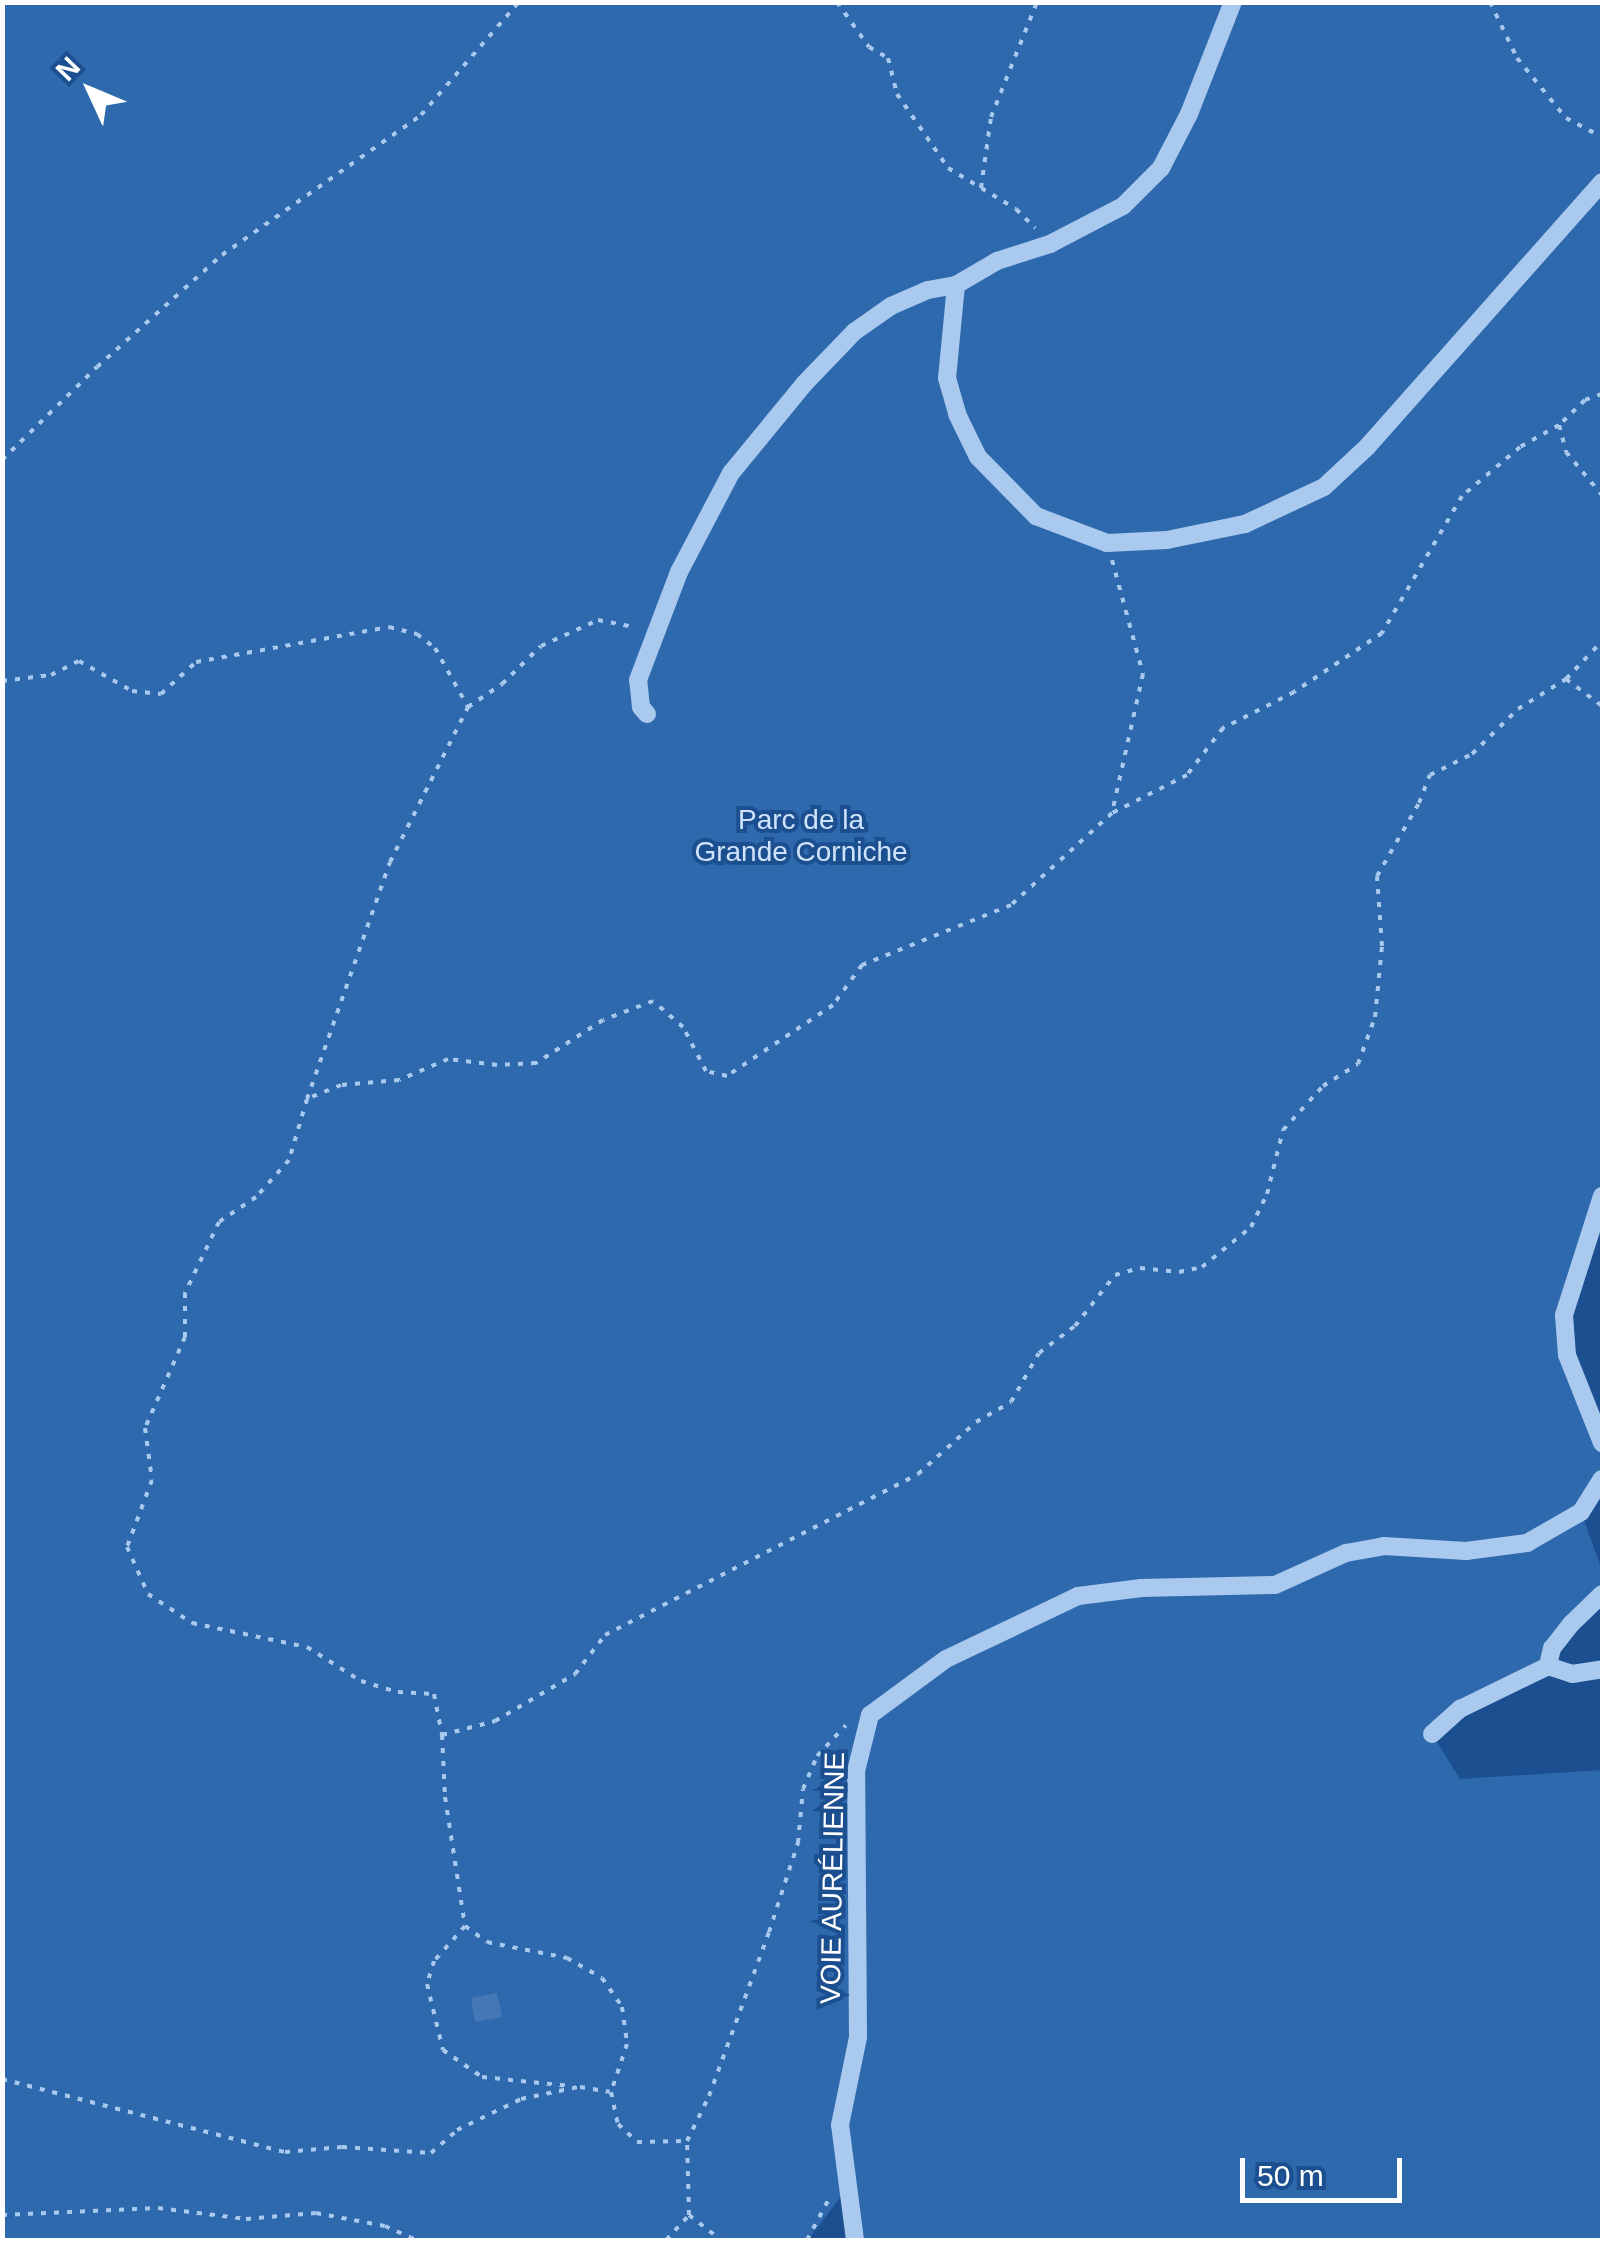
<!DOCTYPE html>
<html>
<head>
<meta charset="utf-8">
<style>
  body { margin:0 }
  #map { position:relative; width:1605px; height:2243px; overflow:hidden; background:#1b4f8f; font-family:Helvetica,sans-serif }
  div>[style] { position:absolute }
  .green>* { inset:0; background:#2e69ad }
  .building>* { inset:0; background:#4478b7 }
  .path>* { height:4px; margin-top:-2px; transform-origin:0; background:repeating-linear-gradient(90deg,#a9c9ee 0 5px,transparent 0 13px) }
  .minor>* { height:18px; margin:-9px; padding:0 9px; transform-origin:9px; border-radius:9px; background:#a9c9ee }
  span { translate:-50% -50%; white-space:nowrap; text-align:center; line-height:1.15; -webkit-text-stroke:8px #1b4f8f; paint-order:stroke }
  .park-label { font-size:28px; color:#cfe3fa }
  .street-label { font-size:28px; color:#fff }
  .frame { position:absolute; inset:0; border:5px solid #fff; pointer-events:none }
  .north { position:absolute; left:40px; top:40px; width:100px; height:100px; -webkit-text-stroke:8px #1b4f8f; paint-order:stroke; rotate:314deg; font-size:28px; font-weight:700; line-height:40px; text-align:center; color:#fff }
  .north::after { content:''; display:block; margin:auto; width:35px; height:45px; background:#fff; clip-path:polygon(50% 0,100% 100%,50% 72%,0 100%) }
  .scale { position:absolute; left:1240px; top:2158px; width:162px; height:45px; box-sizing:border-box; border:5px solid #fff; border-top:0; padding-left:12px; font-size:30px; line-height:35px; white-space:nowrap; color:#fff; -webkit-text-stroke:8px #1b4f8f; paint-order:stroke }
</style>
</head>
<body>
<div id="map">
  <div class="green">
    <i style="clip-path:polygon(3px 3px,1602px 3px,1602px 1196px,1564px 1315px,1602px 1443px,1602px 1479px,1581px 1512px,1602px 1570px,1602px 1594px,1548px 1666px,1432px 1734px,1460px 1779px,1602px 1770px,1602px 2240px,852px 2240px,848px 2187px,808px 2240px,3px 2240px)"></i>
  </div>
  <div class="building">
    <i style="clip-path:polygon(497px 1993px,502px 2017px,475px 2022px,471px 1998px)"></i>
  </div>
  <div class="path">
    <i style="left:837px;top:2px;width:55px;rotate:54.6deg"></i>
    <i style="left:869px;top:47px;width:22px;rotate:30deg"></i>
    <i style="left:888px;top:58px;width:37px;rotate:76deg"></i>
    <i style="left:897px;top:94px;width:90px;rotate:55.4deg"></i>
    <i style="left:948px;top:168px;width:79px;rotate:31.1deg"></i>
    <i style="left:1016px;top:209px;width:27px;rotate:45deg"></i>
    <i style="left:1490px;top:2px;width:62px;rotate:64.3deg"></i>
    <i style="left:1517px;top:58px;width:77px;rotate:50.8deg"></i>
    <i style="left:1566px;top:118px;width:41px;rotate:27.8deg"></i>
    <i style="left:981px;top:188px;width:72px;rotate:-82deg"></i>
    <i style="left:991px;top:117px;width:124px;rotate:-68.2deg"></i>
    <i style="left:1602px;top:394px;width:18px;rotate:161deg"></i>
    <i style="left:1585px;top:400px;width:36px;rotate:136deg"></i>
    <i style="left:1559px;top:425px;width:45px;rotate:150.6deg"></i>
    <i style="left:1520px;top:447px;width:76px;rotate:139.8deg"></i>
    <i style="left:1462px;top:496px;width:159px;rotate:120.3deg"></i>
    <i style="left:1382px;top:633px;width:106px;rotate:146.2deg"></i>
    <i style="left:1294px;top:692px;width:80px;rotate:153.1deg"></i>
    <i style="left:1223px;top:728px;width:59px;rotate:127.5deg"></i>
    <i style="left:1187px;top:775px;width:84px;rotate:153.1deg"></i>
    <i style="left:1112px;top:813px;width:137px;rotate:137.7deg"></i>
    <i style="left:1011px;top:905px;width:161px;rotate:158.1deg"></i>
    <i style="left:862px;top:965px;width:49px;rotate:125.9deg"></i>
    <i style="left:833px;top:1005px;width:128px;rotate:146.2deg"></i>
    <i style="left:727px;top:1076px;width:22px;rotate:-167deg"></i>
    <i style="left:706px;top:1071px;width:50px;rotate:-117.6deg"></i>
    <i style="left:683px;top:1027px;width:40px;rotate:-139deg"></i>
    <i style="left:653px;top:1001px;width:53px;rotate:159.2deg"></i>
    <i style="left:603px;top:1020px;width:80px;rotate:147.3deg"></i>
    <i style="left:536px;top:1063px;width:39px;rotate:177deg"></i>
    <i style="left:497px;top:1065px;width:49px;rotate:-173deg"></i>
    <i style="left:448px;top:1059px;width:53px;rotate:156.8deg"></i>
    <i style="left:399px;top:1080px;width:58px;rotate:175.1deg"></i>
    <i style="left:341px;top:1085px;width:37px;rotate:158deg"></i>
    <i style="left:307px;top:1099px;width:64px;rotate:106.4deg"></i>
    <i style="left:289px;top:1160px;width:50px;rotate:131.7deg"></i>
    <i style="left:256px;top:1197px;width:45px;rotate:146deg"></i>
    <i style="left:219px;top:1222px;width:79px;rotate:115.6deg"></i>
    <i style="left:185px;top:1293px;width:44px;rotate:90deg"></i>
    <i style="left:185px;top:1337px;width:99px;rotate:113.7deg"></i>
    <i style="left:145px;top:1428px;width:52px;rotate:82.3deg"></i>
    <i style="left:152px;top:1480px;width:72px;rotate:110.5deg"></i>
    <i style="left:127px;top:1547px;width:51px;rotate:65.9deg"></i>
    <i style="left:148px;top:1594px;width:53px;rotate:33.4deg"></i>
    <i style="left:192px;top:1623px;width:117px;rotate:11.8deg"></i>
    <i style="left:307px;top:1647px;width:64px;rotate:32.2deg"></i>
    <i style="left:361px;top:1681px;width:39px;rotate:17deg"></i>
    <i style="left:398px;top:1692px;width:36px;rotate:3deg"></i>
    <i style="left:434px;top:1694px;width:42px;rotate:79deg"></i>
    <i style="left:442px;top:1735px;width:55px;rotate:-14.8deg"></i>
    <i style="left:495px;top:1721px;width:93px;rotate:-30.4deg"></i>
    <i style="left:575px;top:1674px;width:49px;rotate:-52.4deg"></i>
    <i style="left:605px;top:1635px;width:352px;rotate:-27.2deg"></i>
    <i style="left:918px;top:1474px;width:78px;rotate:-41.9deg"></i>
    <i style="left:976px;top:1422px;width:40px;rotate:-29.7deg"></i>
    <i style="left:1011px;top:1402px;width:56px;rotate:-60.3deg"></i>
    <i style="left:1039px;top:1353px;width:45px;rotate:-36.9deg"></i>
    <i style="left:1075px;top:1326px;width:65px;rotate:-51.9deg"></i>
    <i style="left:1115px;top:1275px;width:26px;rotate:-16deg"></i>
    <i style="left:1140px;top:1268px;width:39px;rotate:6deg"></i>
    <i style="left:1179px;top:1272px;width:24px;rotate:-12deg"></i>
    <i style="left:1202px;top:1267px;width:63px;rotate:-39.2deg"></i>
    <i style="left:1251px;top:1227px;width:37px;rotate:-64deg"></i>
    <i style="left:1267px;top:1194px;width:66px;rotate:-76deg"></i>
    <i style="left:1283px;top:1130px;width:59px;rotate:-47.7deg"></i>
    <i style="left:1323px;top:1086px;width:41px;rotate:-32.2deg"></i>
    <i style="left:1358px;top:1064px;width:50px;rotate:-70.1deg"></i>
    <i style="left:1375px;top:1017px;width:71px;rotate:-84.4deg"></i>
    <i style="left:1382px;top:946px;width:70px;rotate:-94.1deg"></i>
    <i style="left:1377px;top:876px;width:84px;rotate:-60.1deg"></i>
    <i style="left:1419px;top:803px;width:30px;rotate:-69deg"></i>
    <i style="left:1430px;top:775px;width:47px;rotate:-26.6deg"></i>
    <i style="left:1472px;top:754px;width:64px;rotate:-44.4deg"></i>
    <i style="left:1518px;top:709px;width:57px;rotate:-32deg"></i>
    <i style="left:1566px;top:679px;width:52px;rotate:-46.5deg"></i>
    <i style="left:1559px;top:425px;width:28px;rotate:75deg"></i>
    <i style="left:1566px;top:452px;width:56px;rotate:50.1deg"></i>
    <i style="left:2px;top:460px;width:133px;rotate:-44.4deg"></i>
    <i style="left:97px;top:367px;width:168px;rotate:-41.9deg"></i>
    <i style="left:222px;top:255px;width:243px;rotate:-35.1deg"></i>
    <i style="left:421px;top:115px;width:150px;rotate:-49.1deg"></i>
    <i style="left:1112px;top:560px;width:118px;rotate:74.8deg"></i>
    <i style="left:1143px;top:674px;width:142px;rotate:102.6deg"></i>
    <i style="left:1566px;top:679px;width:45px;rotate:36.9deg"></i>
    <i style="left:2px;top:681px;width:49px;rotate:-7deg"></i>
    <i style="left:51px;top:675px;width:31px;rotate:-27deg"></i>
    <i style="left:79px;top:661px;width:61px;rotate:29.5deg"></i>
    <i style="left:132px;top:691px;width:29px;rotate:6deg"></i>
    <i style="left:161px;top:694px;width:47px;rotate:-42.4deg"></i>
    <i style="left:196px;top:662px;width:196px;rotate:-10.3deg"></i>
    <i style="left:389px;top:627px;width:29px;rotate:14deg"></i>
    <i style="left:417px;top:634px;width:23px;rotate:38deg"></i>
    <i style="left:435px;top:648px;width:68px;rotate:60.8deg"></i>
    <i style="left:468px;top:707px;width:41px;rotate:-34.1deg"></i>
    <i style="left:502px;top:684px;width:54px;rotate:-44.3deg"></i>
    <i style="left:541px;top:646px;width:63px;rotate:-24.5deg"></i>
    <i style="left:598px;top:620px;width:38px;rotate:11deg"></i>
    <i style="left:307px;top:1099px;width:251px;rotate:-70.7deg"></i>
    <i style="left:390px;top:862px;width:174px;rotate:-63.3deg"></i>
    <i style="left:442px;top:1735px;width:62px;rotate:87.2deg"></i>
    <i style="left:445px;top:1797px;width:131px;rotate:81.2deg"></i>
    <i style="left:465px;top:1926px;width:27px;rotate:36deg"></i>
    <i style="left:487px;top:1942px;width:82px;rotate:11.3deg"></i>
    <i style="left:567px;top:1958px;width:40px;rotate:29.7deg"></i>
    <i style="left:602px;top:1978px;width:35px;rotate:55deg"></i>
    <i style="left:622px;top:2007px;width:37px;rotate:82deg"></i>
    <i style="left:627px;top:2044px;width:51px;rotate:108.4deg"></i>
    <i style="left:611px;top:2092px;width:33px;rotate:78deg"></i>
    <i style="left:618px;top:2124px;width:26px;rotate:43deg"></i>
    <i style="left:637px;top:2142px;width:50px;rotate:-1.1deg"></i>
    <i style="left:465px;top:1926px;width:47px;rotate:131.5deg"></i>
    <i style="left:434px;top:1961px;width:24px;rotate:107deg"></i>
    <i style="left:427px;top:1984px;width:68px;rotate:76.4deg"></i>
    <i style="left:443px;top:2050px;width:47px;rotate:34.7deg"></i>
    <i style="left:482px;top:2077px;width:89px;rotate:5.8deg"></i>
    <i style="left:2px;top:2079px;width:292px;rotate:14.5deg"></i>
    <i style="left:285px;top:2152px;width:57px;rotate:-5deg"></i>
    <i style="left:342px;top:2147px;width:89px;rotate:3.9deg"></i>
    <i style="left:431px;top:2153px;width:35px;rotate:-41deg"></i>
    <i style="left:457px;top:2130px;width:71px;rotate:-25.8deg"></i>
    <i style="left:521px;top:2099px;width:58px;rotate:-11.9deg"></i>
    <i style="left:580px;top:2087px;width:30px;rotate:9deg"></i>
    <i style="left:2px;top:2215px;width:156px;rotate:-2.6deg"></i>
    <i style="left:158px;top:2208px;width:89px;rotate:7.1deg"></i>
    <i style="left:246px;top:2219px;width:70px;rotate:-4.9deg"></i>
    <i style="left:316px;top:2213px;width:70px;rotate:10.7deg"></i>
    <i style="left:385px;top:2226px;width:35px;rotate:24deg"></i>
    <i style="left:689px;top:2215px;width:41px;rotate:38deg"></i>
    <i style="left:666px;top:2240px;width:34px;rotate:-47deg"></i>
    <i style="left:689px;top:2215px;width:74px;rotate:-91.5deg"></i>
    <i style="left:687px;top:2141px;width:50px;rotate:-63.9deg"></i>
    <i style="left:709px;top:2096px;width:175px;rotate:-69.9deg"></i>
    <i style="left:769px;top:1932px;width:94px;rotate:-72deg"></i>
    <i style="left:798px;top:1843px;width:54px;rotate:-84.7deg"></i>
    <i style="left:803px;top:1789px;width:36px;rotate:-67deg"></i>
    <i style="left:817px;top:1756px;width:42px;rotate:-46.9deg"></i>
    <i style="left:807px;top:2240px;width:49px;rotate:-61.9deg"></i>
  </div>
  <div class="minor">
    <i style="left:956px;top:285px;width:93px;rotate:95.5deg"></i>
    <i style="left:947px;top:378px;width:37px;rotate:74deg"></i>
    <i style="left:957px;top:414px;width:48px;rotate:64deg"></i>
    <i style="left:978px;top:457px;width:83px;rotate:45.5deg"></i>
    <i style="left:1036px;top:516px;width:76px;rotate:20.8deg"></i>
    <i style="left:1107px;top:543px;width:60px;rotate:-2.9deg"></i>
    <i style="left:1167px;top:540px;width:80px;rotate:-11.6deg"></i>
    <i style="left:1245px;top:524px;width:87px;rotate:-25.1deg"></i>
    <i style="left:1324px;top:487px;width:59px;rotate:-42.9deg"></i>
    <i style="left:1367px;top:447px;width:354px;rotate:-48.4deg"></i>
    <i style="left:647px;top:714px;width:9px;rotate:-131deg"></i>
    <i style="left:641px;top:707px;width:27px;rotate:-96deg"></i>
    <i style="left:638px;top:680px;width:116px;rotate:-69.2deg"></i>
    <i style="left:679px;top:572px;width:112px;rotate:-62.3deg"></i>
    <i style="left:731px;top:473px;width:115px;rotate:-50.6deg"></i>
    <i style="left:804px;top:384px;width:72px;rotate:-46.1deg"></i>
    <i style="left:854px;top:332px;width:45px;rotate:-35.1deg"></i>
    <i style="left:891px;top:306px;width:40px;rotate:-23.4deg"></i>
    <i style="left:928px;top:290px;width:28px;rotate:-10deg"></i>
    <i style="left:956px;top:285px;width:48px;rotate:-30.3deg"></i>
    <i style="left:997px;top:261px;width:56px;rotate:-17.8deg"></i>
    <i style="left:1050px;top:244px;width:82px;rotate:-27.5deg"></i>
    <i style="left:1123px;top:206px;width:54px;rotate:-45deg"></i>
    <i style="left:1161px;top:168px;width:61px;rotate:-62.6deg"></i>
    <i style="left:1189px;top:114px;width:120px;rotate:-68.6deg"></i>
    <i style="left:1602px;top:1196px;width:125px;rotate:107.7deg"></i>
    <i style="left:1564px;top:1315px;width:40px;rotate:85.7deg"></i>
    <i style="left:1567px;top:1355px;width:95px;rotate:68.3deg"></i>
    <i style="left:1602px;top:1594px;width:43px;rotate:135.9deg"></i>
    <i style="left:1571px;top:1624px;width:31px;rotate:128deg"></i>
    <i style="left:1552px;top:1648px;width:18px;rotate:103deg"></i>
    <i style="left:1548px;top:1666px;width:25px;rotate:18deg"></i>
    <i style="left:1572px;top:1674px;width:30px;rotate:-9deg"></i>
    <i style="left:1432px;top:1734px;width:38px;rotate:-42deg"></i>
    <i style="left:1460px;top:1709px;width:98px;rotate:-26deg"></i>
    <i style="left:855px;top:2240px;width:116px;rotate:-97.4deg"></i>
    <i style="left:840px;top:2125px;width:90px;rotate:-78.4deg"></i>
    <i style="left:858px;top:2037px;width:266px;rotate:-90.4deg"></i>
    <i style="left:856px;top:1771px;width:58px;rotate:-76deg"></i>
    <i style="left:870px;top:1715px;width:94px;rotate:-36.4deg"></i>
    <i style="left:946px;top:1659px;width:146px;rotate:-25.5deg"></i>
    <i style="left:1078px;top:1596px;width:64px;rotate:-7.2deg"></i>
    <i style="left:1141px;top:1588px;width:134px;rotate:-1.3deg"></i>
    <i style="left:1275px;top:1585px;width:78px;rotate:-24.3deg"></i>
    <i style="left:1346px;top:1553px;width:39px;rotate:-10deg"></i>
    <i style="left:1384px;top:1546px;width:82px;rotate:3.5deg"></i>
    <i style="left:1466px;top:1551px;width:62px;rotate:-7.5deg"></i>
    <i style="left:1527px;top:1543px;width:62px;rotate:-29.9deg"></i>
    <i style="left:1581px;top:1512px;width:39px;rotate:-58deg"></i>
  </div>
  <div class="park-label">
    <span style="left:801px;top:836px">Parc de la<br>Grande Corniche</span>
  </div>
  <div class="street-label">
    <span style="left:833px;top:1878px;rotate:-89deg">VOIE AURÉLIENNE</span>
  </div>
  <div class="frame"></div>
  <div class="north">N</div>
  <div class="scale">50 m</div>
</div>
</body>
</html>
